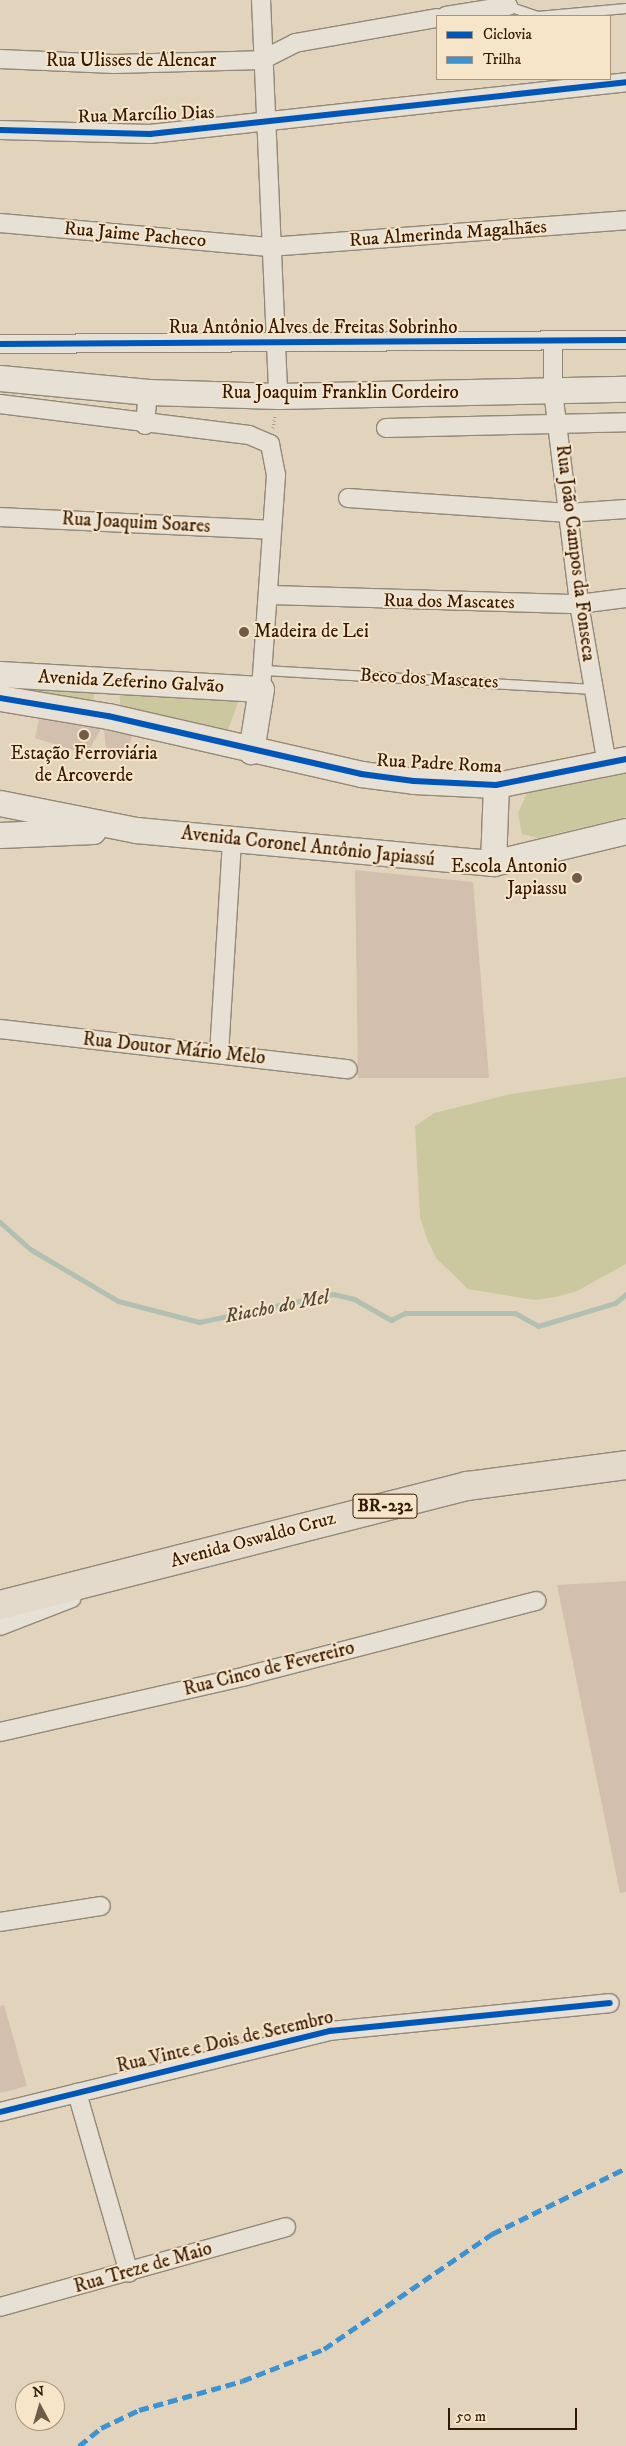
<!DOCTYPE html>
<html>
<head>
<meta charset="utf-8">
<style>
  body { margin:0 }
  #map { position:relative; width:626px; height:2446px; overflow:hidden; background:#e2d4bc; font-family:"IM FELL DW Pica",serif }
  div>[style] { position:absolute }
  .green>* { inset:0; background:#cbc8a0 }
  .stream>* { height:5px; margin:-2.5px; padding:0 2.5px; transform-origin:2.5px; border-radius:2.5px; background:#b1c0b3 }
  .building>* { inset:0; background:#d2bfae }
  .path>* { height:3px; margin-top:-1.5px; transform-origin:0; background:repeating-linear-gradient(90deg,#a59c92 0 1px,transparent 0 3.5px) }
  .roads { filter:drop-shadow(1px 0 #938878) drop-shadow(-1px 0 #938878) drop-shadow(0 1px #938878) drop-shadow(0 -1px #938878) }
  .lane>* { height:9px; margin:-4.5px; padding:0 4.5px; transform-origin:4.5px; border-radius:4.5px; background:#e7e0d4 }
  .street>* { height:18px; margin:-9px; padding:0 9px; transform-origin:9px; border-radius:9px; background:#e7e0d4 }
  .secondary>* { height:25px; margin:-12.5px; padding:0 12.5px; transform-origin:12.5px; border-radius:12.5px; background:#e7e0d4 }
  .highway>* { height:28px; margin:-14px; padding:0 14px; transform-origin:14px; border-radius:14px; background:#e3dacc }
  .quiet>* { height:5px; margin-top:-2.5px; transform-origin:0; background:repeating-linear-gradient(90deg,#3d93d1 0 10px,transparent 0 15px) }
  .cycleway>* { height:6px; margin:-3px; padding:0 3px; transform-origin:3px; border-radius:3px; background:#0057b8 }
  .dots>* { width:14px; height:14px; translate:-50% -50%; box-sizing:border-box; border:2px solid #f7e5c9; border-radius:50% }
  span { translate:-50% -50%; white-space:nowrap; text-align:center; line-height:1.15; -webkit-text-stroke:4px #f7e5c9; paint-order:stroke }
  .shield-label span { padding:1px 4px; background:#f7e5c9; border:1px solid; border-radius:4px; -webkit-text-stroke-width:0 }
  .shield-label { font-size:18px; color:#341806; font-weight:700 }
  .street-label { font-size:19px; color:#341806 }
  .poi-label { font-size:19px; color:#341806 }
  .left { translate:0 -50%; text-align:left }
  .right { translate:-100% -50%; text-align:right }
  .water-label { font-size:20px; color:#534839; font-style:italic }
  .legend { position:absolute; left:436px; top:15px; width:175px; height:65px; box-sizing:border-box; background:#f7e5c9; border:1px solid #a9937b; margin:0; padding:6px 9px; list-style:none; font-size:15px; color:#341806 }
  .legend li { display:flex; align-items:center; gap:10px; height:25px }
  .legend b { width:25px; border:1px solid #a9937b }
  .north { position:absolute; left:15px; top:2381px; width:50px; height:50px; box-sizing:border-box; background:#f7e5c9; border:1px solid #a9937b; border-radius:50%; rotate:354deg; font-size:14px; font-weight:700; line-height:20px; text-align:center; color:#341806 }
  .north::after { content:''; display:block; margin:auto; width:18px; height:22px; background:#715a46; clip-path:polygon(50% 0,100% 100%,50% 72%,0 100%) }
  .scale { position:absolute; left:448px; top:2408px; width:129px; height:22px; box-sizing:border-box; border:2px solid #341806; border-top:0; padding-left:6px; font-size:15px; line-height:18px; white-space:nowrap; color:#341806; -webkit-text-stroke:4px #f7e5c9; paint-order:stroke }
</style>
</head>
<body>
<div id="map">
  <div class="green">
    <i style="clip-path:polygon(13px 683px,95px 684px,93px 707px,0 689px)"></i>
    <i style="clip-path:polygon(119px 691px,239px 700px,228px 730px,215px 731px,121px 711px)"></i>
    <i style="clip-path:polygon(626px 768px,626px 817px,538px 838px,522px 834px,518px 813px,529px 789px)"></i>
    <i style="clip-path:polygon(626px 1077px,626px 1264px,577px 1291px,556px 1297px,534px 1300px,468px 1289px,436px 1258px,427px 1239px,420px 1217px,415px 1126px,434px 1113px,511px 1094px)"></i>
  </div>
  <div class="stream">
    <i style="left:0;top:1222px;width:40px;rotate:42deg"></i>
    <i style="left:30px;top:1249px;width:102px;rotate:30.6deg"></i>
    <i style="left:118px;top:1301px;width:84px;rotate:14.5deg"></i>
    <i style="left:199px;top:1322px;width:137px;rotate:-11.8deg"></i>
    <i style="left:333px;top:1294px;width:22px;rotate:13deg"></i>
    <i style="left:354px;top:1299px;width:43px;rotate:29.6deg"></i>
    <i style="left:391px;top:1320px;width:16px;rotate:-27deg"></i>
    <i style="left:405px;top:1313px;width:110px"></i>
    <i style="left:515px;top:1313px;width:26px;rotate:29deg"></i>
    <i style="left:538px;top:1326px;width:80px;rotate:-16.6deg"></i>
    <i style="left:615px;top:1303px;width:14px;rotate:-39deg"></i>
  </div>
  <div class="building">
    <i style="clip-path:polygon(39px 719px,101px 729px,88px 752px,73px 750px,35px 738px)"></i>
    <i style="clip-path:polygon(104px 730px,132px 736px,127px 754px,120px 753px,118px 759px,107px 757px)"></i>
    <i style="clip-path:polygon(355px 870px,473px 882px,489px 1078px,358px 1078px)"></i>
    <i style="clip-path:polygon(626px 1581px,626px 1892px,620px 1893px,557px 1585px)"></i>
    <i style="clip-path:polygon(4px 2005px,27px 2086px,0 2093px,0 2006px)"></i>
  </div>
  <div class="path">
    <i style="left:273px;top:428px;width:13px;rotate:-81deg"></i>
  </div>
  <div class="roads">
    <div class="lane">
      <i style="left:508px;top:6px;width:31px;rotate:19deg"></i>
      <i style="left:537px;top:16px;width:89px;rotate:-5.1deg"></i>
      <i style="left:264px;top:670px;width:330px;rotate:3.3deg"></i>
    </div>
    <div class="street">
      <i style="left:261px;top:0;width:396px;rotate:87.5deg"></i>
      <i style="left:446px;top:16px;width:63px;rotate:-9.2deg"></i>
      <i style="left:0;top:59px;width:114px;rotate:2.5deg"></i>
      <i style="left:114px;top:64px;width:148px;rotate:-1.5deg"></i>
      <i style="left:262px;top:60px;width:37px;rotate:-27deg"></i>
      <i style="left:295px;top:43px;width:144px;rotate:-10deg"></i>
      <i style="left:0;top:130px;width:150px;rotate:1.5deg"></i>
      <i style="left:150px;top:134px;width:479px;rotate:-6.2deg"></i>
      <i style="left:0;top:223px;width:270px;rotate:5.1deg"></i>
      <i style="left:269px;top:247px;width:358px;rotate:-4.3deg"></i>
      <i style="left:553px;top:341px;width:50px;rotate:90deg"></i>
      <i style="left:553px;top:391px;width:215px;rotate:83deg"></i>
      <i style="left:579px;top:604px;width:162px;rotate:80.1deg"></i>
      <i style="left:0;top:344px;width:626px;rotate:-0.37deg"></i>
      <i style="left:0;top:404px;width:251px;rotate:7.1deg"></i>
      <i style="left:249px;top:435px;width:23px;rotate:23deg"></i>
      <i style="left:270px;top:444px;width:32px;rotate:79deg"></i>
      <i style="left:276px;top:475px;width:215px;rotate:94deg"></i>
      <i style="left:145px;top:425px;width:33px;rotate:-85deg"></i>
      <i style="left:386px;top:428px;width:240px;rotate:-1.4deg"></i>
      <i style="left:348px;top:498px;width:221px;rotate:3.9deg"></i>
      <i style="left:568px;top:513px;width:58px;rotate:-3.9deg"></i>
      <i style="left:0;top:517px;width:272px;rotate:2.7deg"></i>
      <i style="left:271px;top:595px;width:308px;rotate:1.7deg"></i>
      <i style="left:579px;top:604px;width:47px;rotate:-7.3deg"></i>
      <i style="left:0;top:1029px;width:350px;rotate:6.6deg"></i>
      <i style="left:219px;top:1054px;width:214px;rotate:-86.5deg"></i>
      <i style="left:0;top:1626px;width:77px;rotate:-21.3deg"></i>
      <i style="left:0;top:1732px;width:252px;rotate:-12.8deg"></i>
      <i style="left:246px;top:1676px;width:300px;rotate:-14.5deg"></i>
      <i style="left:0;top:1922px;width:102px;rotate:-9deg"></i>
      <i style="left:77px;top:2093px;width:187px;rotate:73.9deg"></i>
      <i style="left:0;top:2112px;width:340px;rotate:-13.8deg"></i>
      <i style="left:330px;top:2031px;width:281px;rotate:-5.7deg"></i>
      <i style="left:0;top:2307px;width:297px;rotate:-15.6deg"></i>
    </div>
    <div class="secondary">
      <i style="left:0;top:378px;width:149px;rotate:5.4deg"></i>
      <i style="left:148px;top:392px;width:130px;rotate:1.8deg"></i>
      <i style="left:278px;top:396px;width:348px;rotate:-1.2deg"></i>
      <i style="left:0;top:674px;width:261px;rotate:3.3deg"></i>
      <i style="left:261px;top:689px;width:63px;rotate:99.2deg"></i>
      <i style="left:0;top:698px;width:109px;rotate:9.5deg"></i>
      <i style="left:108px;top:716px;width:260px;rotate:12.9deg"></i>
      <i style="left:361px;top:774px;width:53px;rotate:7.5deg"></i>
      <i style="left:414px;top:781px;width:82px;rotate:2.8deg"></i>
      <i style="left:496px;top:785px;width:133px;rotate:-11.3deg"></i>
      <i style="left:0;top:803px;width:139px;rotate:11.2deg"></i>
      <i style="left:136px;top:830px;width:359px;rotate:5.3deg"></i>
      <i style="left:493px;top:863px;width:137px;rotate:-13.5deg"></i>
      <i style="left:0;top:835px;width:93px;rotate:-2.5deg"></i>
      <i style="left:493px;top:863px;width:78px;rotate:-87.8deg"></i>
    </div>
    <div class="highway">
      <i style="left:0;top:1605px;width:482px;rotate:-14.3deg"></i>
      <i style="left:467px;top:1486px;width:160px;rotate:-7.5deg"></i>
    </div>
  </div>
  <div class="quiet">
    <i style="left:79px;top:2446px;width:28px;rotate:-39deg"></i>
    <i style="left:101px;top:2428px;width:42px;rotate:-25.3deg"></i>
    <i style="left:139px;top:2410px;width:107px;rotate:-15.7deg"></i>
    <i style="left:242px;top:2381px;width:88px;rotate:-21.3deg"></i>
    <i style="left:324px;top:2349px;width:204px;rotate:-34.4deg"></i>
    <i style="left:492px;top:2234px;width:149px;rotate:-26.2deg"></i>
  </div>
  <div class="cycleway">
    <i style="left:0;top:130px;width:150px;rotate:1.5deg"></i>
    <i style="left:150px;top:134px;width:479px;rotate:-6.2deg"></i>
    <i style="left:0;top:344px;width:626px;rotate:-0.37deg"></i>
    <i style="left:0;top:698px;width:109px;rotate:9.5deg"></i>
    <i style="left:108px;top:716px;width:260px;rotate:12.9deg"></i>
    <i style="left:361px;top:774px;width:53px;rotate:7.5deg"></i>
    <i style="left:414px;top:781px;width:82px;rotate:2.8deg"></i>
    <i style="left:496px;top:785px;width:133px;rotate:-11.3deg"></i>
    <i style="left:0;top:2112px;width:340px;rotate:-13.8deg"></i>
    <i style="left:330px;top:2031px;width:281px;rotate:-5.7deg"></i>
  </div>
  <div class="dots">
    <i style="left:244px;top:632px;background:#715a46"></i>
    <i style="left:84px;top:735px;background:#715a46"></i>
    <i style="left:577px;top:878px;background:#715a46"></i>
  </div>
  <div class="shield-label">
    <span style="left:385px;top:1506px">BR-232</span>
  </div>
  <div class="street-label">
    <span style="left:131px;top:61px">Rua Ulisses de Alencar</span>
    <span style="left:146px;top:115px;rotate:-2deg">Rua Marcílio Dias</span>
    <span style="left:448px;top:234px;rotate:-4deg">Rua Almerinda Magalhães</span>
    <span style="left:135px;top:235px;rotate:5deg">Rua Jaime Pacheco</span>
    <span style="left:313px;top:328px">Rua Antônio Alves de Freitas Sobrinho</span>
    <span style="left:340px;top:393px">Rua Joaquim Franklin Cordeiro</span>
    <span style="left:136px;top:523px;rotate:3deg">Rua Joaquim Soares</span>
    <span style="left:575px;top:553px;rotate:83deg">Rua João Campos da Fonseca</span>
    <span style="left:449px;top:602px;rotate:1deg">Rua dos Mascates</span>
    <span style="left:429px;top:679px;rotate:3deg">Beco dos Mascates</span>
    <span style="left:131px;top:682px;rotate:3deg">Avenida Zeferino Galvão</span>
    <span style="left:439px;top:764px;rotate:3deg">Rua Padre Roma</span>
    <span style="left:308px;top:847px;rotate:6deg">Avenida Coronel Antônio Japiassú</span>
    <span style="left:174px;top:1049px;rotate:6deg">Rua Doutor Mário Melo</span>
    <span style="left:253px;top:1540px;rotate:-15deg">Avenida Oswaldo Cruz</span>
    <span style="left:269px;top:1669px;rotate:-14deg">Rua Cinco de Fevereiro</span>
    <span style="left:225px;top:2042px;rotate:-13deg">Rua Vinte e Dois de Setembro</span>
    <span style="left:143px;top:2268px;rotate:-16deg">Rua Treze de Maio</span>
  </div>
  <div class="poi-label">
    <span class="left" style="left:254px;top:632px">Madeira de Lei</span>
    <span style="left:84px;top:765px">Estação Ferroviária<br>de Arcoverde</span>
    <span class="right" style="left:567px;top:878px">Escola Antonio<br>Japiassu</span>
  </div>
  <div class="water-label">
    <span style="left:277px;top:1307px;rotate:-11deg">Riacho do Mel</span>
  </div>
  <ul class="legend">
  <li><b style="height:6px;background:#0057b8"></b>Ciclovia</li>
  <li><b style="height:6px;background:#3d93d1"></b>Trilha</li>
  </ul>
  <div class="north">N</div>
  <div class="scale">50 m</div>
</div>
</body>
</html>
